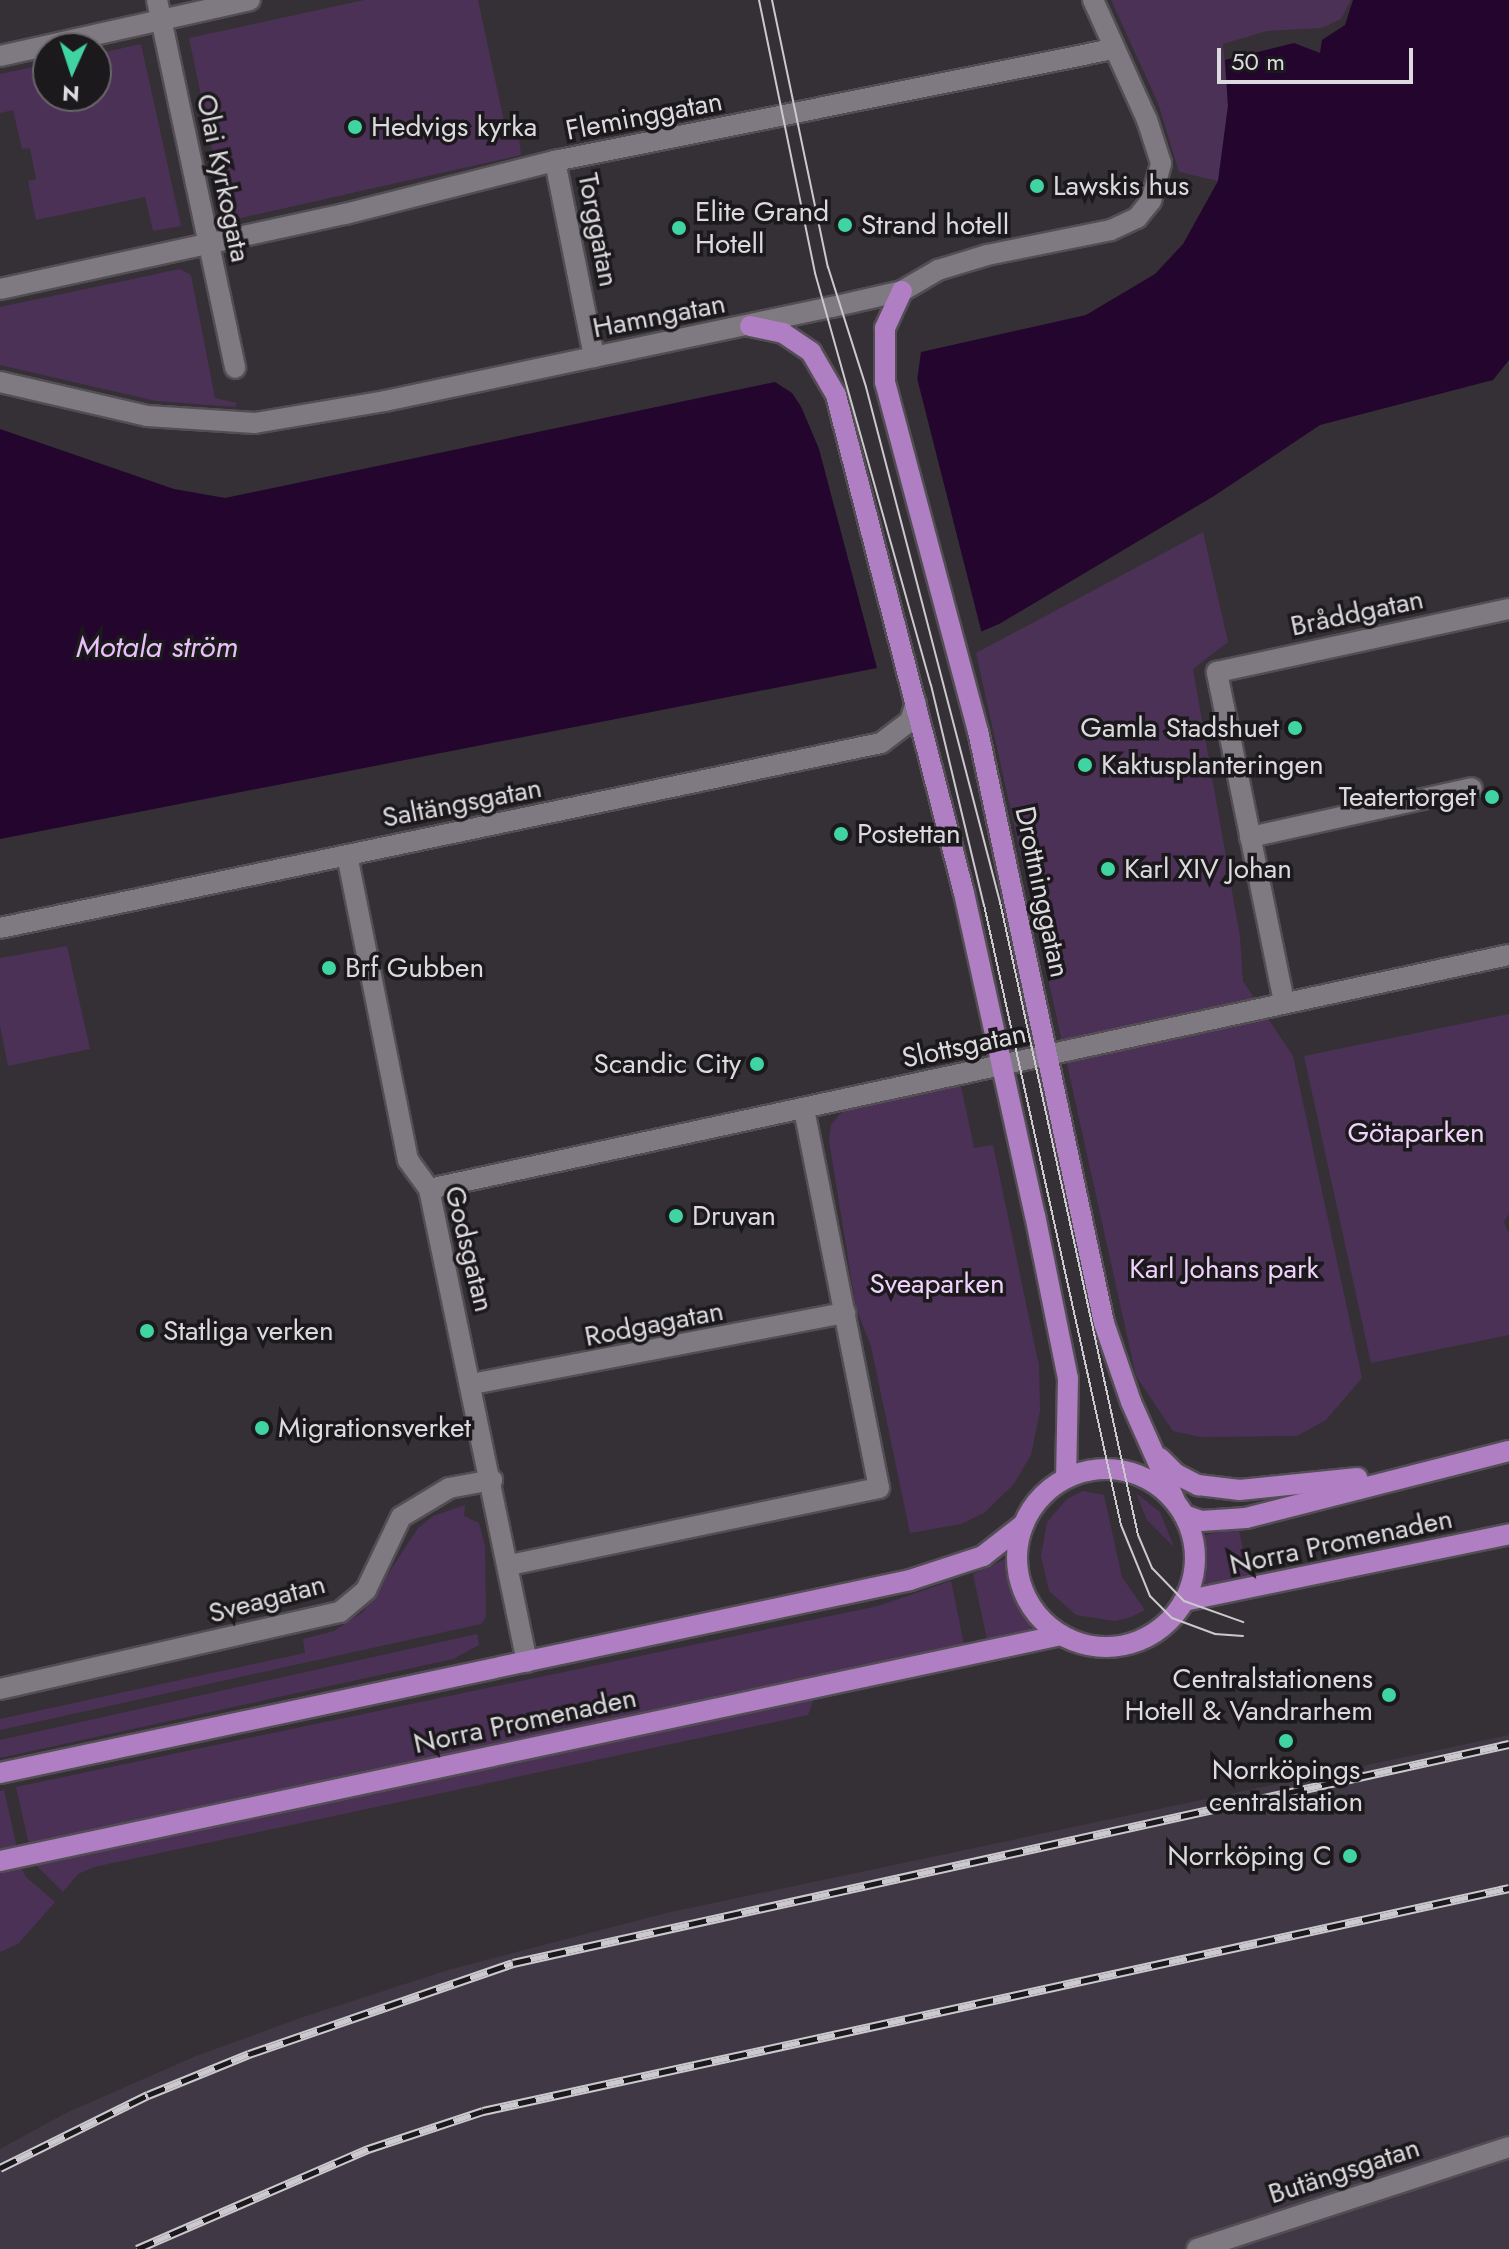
<!DOCTYPE html>
<html>
<head>
<meta charset="utf-8">
<style>
  body { margin:0 }
  #map { position:relative; width:1509px; height:2249px; overflow:hidden; background:#343036; font-family:Jost,sans-serif }
  div>[style] { position:absolute }
  .built>* { inset:0; background:#403844 }
  .green>* { inset:0; background:#4c3156 }
  .water>* { inset:0; background:#23052d }
  .pier>* { inset:0; background:#343036 }
  .roads { filter:drop-shadow(2px 0 #524e53) drop-shadow(-2px 0 #524e53) drop-shadow(0 2px #524e53) drop-shadow(0 -2px #524e53) }
  .minor>* { height:20px; margin:-10px; padding:0 10px; transform-origin:10px; border-radius:10px; background:#7f7981 }
  .major>* { height:20px; margin:-10px; padding:0 10px; transform-origin:10px; border-radius:10px; background:#b07ec2 }
  .major>.ring { margin:-10px; padding:0; box-sizing:content-box; background:none; border:20px solid #b07ec2; border-radius:50% }
  .tram>* { height:2px; margin:-1px; padding:0 1px; transform-origin:1px; border-radius:1px; background:#ccc9ce }
  .rail>* { height:9px; margin-top:-4.5px; transform-origin:0; background:repeating-linear-gradient(90deg,#1b191b 0 18px,#ccc9ce 0 36px); box-sizing:border-box; border-block:2px solid #ccc9ce }
  .dots>* { width:22px; height:22px; translate:-50% -50%; box-sizing:border-box; border:4px solid #1b191b; border-radius:50% }
  span { translate:-50% -50%; white-space:nowrap; text-align:center; line-height:1.15; -webkit-text-stroke:7px #1b191b; paint-order:stroke }
  .street-label { font-size:28px; color:#dddadf }
  .poi-label { font-size:28px; color:#dddadf }
  .left { translate:0 -50%; text-align:left }
  .right { translate:-100% -50%; text-align:right }
  .park-label { font-size:28px; color:#f1d2fd }
  .water-label { font-size:30px; color:#e9c0f9; font-style:italic }
  .north { position:absolute; left:32px; top:32px; width:80px; height:80px; box-sizing:border-box; background:#1b191b; border:2px solid #696669; border-radius:50%; rotate:183deg; font-size:22px; font-weight:700; line-height:32px; text-align:center; color:#dddadf }
  .north::after { content:''; display:block; margin:auto; width:28px; height:36px; background:#3fd4a2; clip-path:polygon(50% 0,100% 100%,50% 72%,0 100%) }
  .scale { position:absolute; left:1217px; top:48px; width:196px; height:36px; box-sizing:border-box; border:4px solid #dddadf; border-top:0; padding-left:10px; font-size:24px; line-height:28px; white-space:nowrap; color:#dddadf; -webkit-text-stroke:6px #1b191b; paint-order:stroke }
</style>
</head>
<body>
<div id="map">
  <div class="built">
    <i style="clip-path:polygon(1509px 1735px,1509px 2249px,0 2249px,0 2149px,66px 2113px,196px 2056px,303px 2017px,448px 1970px,666px 1913px)"></i>
  </div>
  <div class="green">
    <i style="clip-path:polygon(364px 0,478px 0,508px 140px,519px 138px,521px 155px,227px 221px,189px 38px)"></i>
    <i style="clip-path:polygon(1111px 0,1351px 0,1341px 19px,1322px 28px,1267px 31px,1223px 44px,1228px 106px,1218px 181px,1179px 172px,1158px 103px)"></i>
    <i style="clip-path:polygon(141px 44px,181px 226px,153px 231px,145px 197px,36px 220px,28px 181px,36px 179px,30px 148px,22px 149px,13px 110px,0 113px,0 74px,48px 64px,48px 96px,96px 96px,96px 54px)"></i>
    <i style="clip-path:polygon(180px 269px,191px 275px,215px 398px,237px 403px,235px 407px,156px 401px,0 365px,0 307px)"></i>
    <i style="clip-path:polygon(1203px 532px,1228px 642px,1193px 669px,1240px 937px,1243px 981px,1293px 1056px,1362px 1378px,1326px 1420px,1297px 1436px,1200px 1437px,1173px 1431px,1136px 1376px,976px 653px)"></i>
    <i style="clip-path:polygon(67px 946px,90px 1049px,8px 1066px,0 1026px,0 958px)"></i>
    <i style="clip-path:polygon(1509px 1014px,1509px 1214px,1504px 1222px,1509px 1234px,1509px 1335px,1371px 1363px,1304px 1056px)"></i>
    <i style="clip-path:polygon(961px 1086px,974px 1148px,993px 1145px,1039px 1366px,1040px 1411px,1031px 1455px,1013px 1485px,984px 1513px,961px 1524px,910px 1533px,871px 1346px,856px 1308px,829px 1140px,831px 1125px,843px 1110px)"></i>
    <i style="clip-path:polygon(1083px 1491px,1104px 1495px,1122px 1577px,1145px 1610px,1131px 1617px,1115px 1621px,1076px 1615px,1049px 1591px,1041px 1556px,1047px 1522px,1067px 1499px)"></i>
    <i style="clip-path:polygon(1136px 1493px,1160px 1512px,1174px 1547px,1147px 1520px)"></i>
    <i style="clip-path:polygon(465px 1505px,464px 1516px,479px 1523px,485px 1546px,486px 1617px,481px 1624px,0 1730px,0 1719px,305px 1653px,303px 1639px,334px 1631px,363px 1612px,418px 1528px,433px 1516px)"></i>
    <i style="clip-path:polygon(1238px 1527px,1251px 1583px,1205px 1587px,1202px 1536px)"></i>
    <i style="clip-path:polygon(1007px 1558px,1032px 1631px,987px 1640px,973px 1574px)"></i>
    <i style="clip-path:polygon(951px 1581px,964px 1644px,29px 1845px,16px 1787px,878px 1606px)"></i>
    <i style="clip-path:polygon(477px 1634px,479px 1645px,453px 1659px,0 1758px,0 1740px)"></i>
    <i style="clip-path:polygon(815px 1696px,808px 1715px,94px 1867px,78px 1874px,63px 1892px,34px 1863px)"></i>
    <i style="clip-path:polygon(4px 1790px,17px 1848px,0 1852px,0 1791px)"></i>
    <i style="clip-path:polygon(20px 1866px,26px 1877px,55px 1902px,18px 1944px,0 1952px,0 1872px)"></i>
  </div>
  <div class="water">
    <i style="clip-path:polygon(1353px 0,1509px 0,1509px 360px,1493px 380px,1320px 425px,1214px 496px,999px 624px,933px 652px,877px 668px,0 839px,0 429px,174px 489px,225px 498px,775px 382px,792px 393px,804px 411px,917px 381px,921px 352px,1086px 315px,1155px 274px,1183px 244px,1218px 181px,1228px 106px,1225px 60px,1294px 43px,1320px 53px,1322px 40px,1345px 25px)"></i>
  </div>
  <div class="pier">
    <i style="clip-path:polygon(916px 374px,982px 634px,878px 672px,819px 449px,800px 404px)"></i>
  </div>
  <div class="roads">
    <div class="minor">
      <i style="left:157px;top:0;width:376px;rotate:78deg"></i>
      <i style="left:0;top:56px;width:256px;rotate:-12.6deg"></i>
      <i style="left:555px;top:161px;width:200px;rotate:78.7deg"></i>
      <i style="left:0;top:289px;width:353px;rotate:-12.3deg"></i>
      <i style="left:345px;top:214px;width:217px;rotate:-14.2deg"></i>
      <i style="left:555px;top:161px;width:569px;rotate:-11.35deg"></i>
      <i style="left:0;top:382px;width:151px;rotate:13deg"></i>
      <i style="left:147px;top:416px;width:108px;rotate:3.7deg"></i>
      <i style="left:255px;top:423px;width:132px;rotate:-9.6deg"></i>
      <i style="left:385px;top:401px;width:457px;rotate:-11.9deg"></i>
      <i style="left:832px;top:307px;width:72px;rotate:-12.9deg"></i>
      <i style="left:902px;top:291px;width:42px;rotate:-30.3deg"></i>
      <i style="left:938px;top:270px;width:51px;rotate:-17deg"></i>
      <i style="left:987px;top:255px;width:126px;rotate:-11.4deg"></i>
      <i style="left:1111px;top:230px;width:29px;rotate:-25deg"></i>
      <i style="left:1137px;top:218px;width:22px;rotate:-51deg"></i>
      <i style="left:1151px;top:201px;width:39px;rotate:-75deg"></i>
      <i style="left:1161px;top:163px;width:45px;rotate:-108deg"></i>
      <i style="left:1147px;top:120px;width:132px;rotate:-114.2deg"></i>
      <i style="left:1250px;top:837px;width:227px;rotate:-12.4deg"></i>
      <i style="left:347px;top:855px;width:311px;rotate:78.7deg"></i>
      <i style="left:408px;top:1160px;width:36px;rotate:54deg"></i>
      <i style="left:429px;top:1189px;width:483px;rotate:78.3deg"></i>
      <i style="left:0;top:928px;width:900px;rotate:-11.86deg"></i>
      <i style="left:881px;top:743px;width:36px;rotate:-37deg"></i>
      <i style="left:910px;top:721px;width:19px;rotate:-72deg"></i>
      <i style="left:1284px;top:1002px;width:337px;rotate:-101.5deg"></i>
      <i style="left:1217px;top:672px;width:299px;rotate:-12.2deg"></i>
      <i style="left:429px;top:1189px;width:1105px;rotate:-12.23deg"></i>
      <i style="left:472px;top:1384px;width:380px;rotate:-10.8deg"></i>
      <i style="left:510px;top:1565px;width:377px;rotate:-11.8deg"></i>
      <i style="left:879px;top:1488px;width:387px;rotate:-101.2deg"></i>
      <i style="left:0;top:1689px;width:349px;rotate:-12.8deg"></i>
      <i style="left:340px;top:1612px;width:34px;rotate:-40deg"></i>
      <i style="left:366px;top:1590px;width:81px;rotate:-64.4deg"></i>
      <i style="left:401px;top:1517px;width:56px;rotate:-31.1deg"></i>
      <i style="left:449px;top:1488px;width:44px;rotate:-10.5deg"></i>
      <i style="left:1197px;top:2249px;width:328px;rotate:-18.1deg"></i>
    </div>
    <div class="major">
      <i style="left:902px;top:291px;width:41px;rotate:114.7deg"></i>
      <i style="left:885px;top:328px;width:54px;rotate:90deg"></i>
      <i style="left:885px;top:382px;width:361px;rotate:75.1deg"></i>
      <i style="left:978px;top:731px;width:605px;rotate:77.98deg"></i>
      <i style="left:1104px;top:1323px;width:83px;rotate:71.1deg"></i>
      <i style="left:1131px;top:1402px;width:108px;rotate:66deg"></i>
      <i style="left:750px;top:326px;width:34px;rotate:12deg"></i>
      <i style="left:783px;top:333px;width:34px;rotate:34deg"></i>
      <i style="left:811px;top:352px;width:50px;rotate:59.8deg"></i>
      <i style="left:836px;top:395px;width:514px;rotate:75.59deg"></i>
      <i style="left:964px;top:893px;width:330px;rotate:77.6deg"></i>
      <i style="left:1035px;top:1215px;width:166px;rotate:78.6deg"></i>
      <i style="left:1068px;top:1378px;width:100px;rotate:91.1deg"></i>
      <i style="left:1160px;top:1458px;width:23px;rotate:45deg"></i>
      <i style="left:1176px;top:1474px;width:25px;rotate:27deg"></i>
      <i style="left:1198px;top:1485px;width:42px;rotate:6.8deg"></i>
      <i style="left:1240px;top:1490px;width:118px;rotate:-5.9deg"></i>
      <i class="ring" style="left:1017px;top:1469px;width:158px;height:158px"></i>
      <i style="left:1184px;top:1515px;width:18px;rotate:19deg"></i>
      <i style="left:1201px;top:1521px;width:45px;rotate:-3.8deg"></i>
      <i style="left:1246px;top:1518px;width:271px;rotate:-14.3deg"></i>
      <i style="left:1184px;top:1601px;width:332px;rotate:-11.6deg"></i>
      <i style="left:0;top:1773px;width:930px;rotate:-11.97deg"></i>
      <i style="left:910px;top:1580px;width:77px;rotate:-18.2deg"></i>
      <i style="left:983px;top:1556px;width:52px;rotate:-38deg"></i>
      <i style="left:0;top:1861px;width:1085px;rotate:-12.02deg"></i>
    </div>
  </div>
  <div class="tram">
    <i style="left:759px;top:0;width:279px;rotate:78.4deg"></i>
    <i style="left:815px;top:273px;width:428px;rotate:74.3deg"></i>
    <i style="left:931px;top:685px;width:226px;rotate:76.5deg"></i>
    <i style="left:984px;top:905px;width:635px;rotate:77.54deg"></i>
    <i style="left:1121px;top:1525px;width:77px;rotate:67.8deg"></i>
    <i style="left:1150px;top:1596px;width:31px;rotate:45deg"></i>
    <i style="left:1172px;top:1618px;width:46px;rotate:20.4deg"></i>
    <i style="left:1215px;top:1634px;width:28px;rotate:4deg"></i>
    <i style="left:772px;top:0;width:273px;rotate:78.2deg"></i>
    <i style="left:828px;top:267px;width:126px;rotate:72.4deg"></i>
    <i style="left:866px;top:387px;width:532px;rotate:75.42deg"></i>
    <i style="left:1000px;top:902px;width:648px;rotate:77.7deg"></i>
    <i style="left:1138px;top:1535px;width:36px;rotate:67deg"></i>
    <i style="left:1152px;top:1568px;width:46px;rotate:45.9deg"></i>
    <i style="left:1184px;top:1601px;width:63px;rotate:19.6deg"></i>
  </div>
  <div class="rail">
    <i style="left:0;top:2168px;width:165px;rotate:-26.3deg"></i>
    <i style="left:148px;top:2095px;width:109px;rotate:-22.1deg"></i>
    <i style="left:249px;top:2054px;width:279px;rotate:-19deg"></i>
    <i style="left:513px;top:1963px;width:1020px;rotate:-12.4deg"></i>
    <i style="left:137px;top:2249px;width:252px;rotate:-23.4deg"></i>
    <i style="left:368px;top:2149px;width:121px;rotate:-18.3deg"></i>
    <i style="left:483px;top:2111px;width:1050px;rotate:-12.26deg"></i>
  </div>
  <div class="dots">
    <i style="left:355px;top:127px;background:#3fd4a2"></i>
    <i style="left:1037px;top:186px;background:#3fd4a2"></i>
    <i style="left:845px;top:225px;background:#3fd4a2"></i>
    <i style="left:679px;top:228px;background:#3fd4a2"></i>
    <i style="left:1295px;top:728px;background:#3fd4a2"></i>
    <i style="left:1085px;top:765px;background:#3fd4a2"></i>
    <i style="left:1492px;top:797px;background:#3fd4a2"></i>
    <i style="left:841px;top:834px;background:#3fd4a2"></i>
    <i style="left:1108px;top:869px;background:#3fd4a2"></i>
    <i style="left:329px;top:968px;background:#3fd4a2"></i>
    <i style="left:757px;top:1064px;background:#3fd4a2"></i>
    <i style="left:676px;top:1216px;background:#3fd4a2"></i>
    <i style="left:147px;top:1331px;background:#3fd4a2"></i>
    <i style="left:262px;top:1428px;background:#3fd4a2"></i>
    <i style="left:1389px;top:1695px;background:#3fd4a2"></i>
    <i style="left:1286px;top:1741px;background:#3fd4a2"></i>
    <i style="left:1350px;top:1856px;background:#3fd4a2"></i>
  </div>
  <div class="street-label">
    <span style="left:644px;top:116px;rotate:-11deg">Fleminggatan</span>
    <span style="left:223px;top:178px;rotate:78deg">Olai Kyrkogata</span>
    <span style="left:598px;top:230px;rotate:79deg">Torggatan</span>
    <span style="left:659px;top:316px;rotate:-11deg">Hamngatan</span>
    <span style="left:1357px;top:613px;rotate:-12deg">Bråddgatan</span>
    <span style="left:462px;top:803px;rotate:-11deg">Saltängsgatan</span>
    <span style="left:1042px;top:892px;rotate:78deg">Drottninggatan</span>
    <span style="left:964px;top:1046px;rotate:-12deg">Slottsgatan</span>
    <span style="left:469px;top:1249px;rotate:76deg">Godsgatan</span>
    <span style="left:654px;top:1324px;rotate:-11deg">Rodgagatan</span>
    <span style="left:1341px;top:1542px;rotate:-12deg">Norra Promenaden</span>
    <span style="left:267px;top:1599px;rotate:-15deg">Sveagatan</span>
    <span style="left:525px;top:1721px;rotate:-12deg">Norra Promenaden</span>
    <span style="left:1344px;top:2171px;rotate:-18deg">Butängsgatan</span>
  </div>
  <div class="poi-label">
    <span class="left" style="left:371px;top:127px">Hedvigs kyrka</span>
    <span class="left" style="left:1053px;top:186px">Lawskis hus</span>
    <span class="left" style="left:695px;top:228px">Elite Grand<br>Hotell</span>
    <span class="left" style="left:861px;top:225px">Strand hotell</span>
    <span class="right" style="left:1279px;top:728px">Gamla Stadshuet</span>
    <span class="left" style="left:1101px;top:765px">Kaktusplanteringen</span>
    <span class="right" style="left:1476px;top:797px">Teatertorget</span>
    <span class="left" style="left:857px;top:834px">Postettan</span>
    <span class="left" style="left:1124px;top:869px">Karl XIV Johan</span>
    <span class="left" style="left:345px;top:968px">Brf Gubben</span>
    <span class="right" style="left:741px;top:1064px">Scandic City</span>
    <span class="left" style="left:692px;top:1216px">Druvan</span>
    <span class="left" style="left:163px;top:1331px">Statliga verken</span>
    <span class="left" style="left:278px;top:1428px">Migrationsverket</span>
    <span class="right" style="left:1373px;top:1695px">Centralstationens<br>Hotell &amp; Vandrarhem</span>
    <span style="left:1286px;top:1786px">Norrköpings<br>centralstation</span>
    <span class="right" style="left:1332px;top:1856px">Norrköping C</span>
  </div>
  <div class="park-label">
    <span style="left:1416px;top:1133px">Götaparken</span>
    <span style="left:1224px;top:1269px">Karl Johans park</span>
    <span style="left:937px;top:1284px">Sveaparken</span>
  </div>
  <div class="water-label">
    <span style="left:157px;top:647px">Motala ström</span>
  </div>
  <div class="north">N</div>
  <div class="scale">50 m</div>
</div>
</body>
</html>
